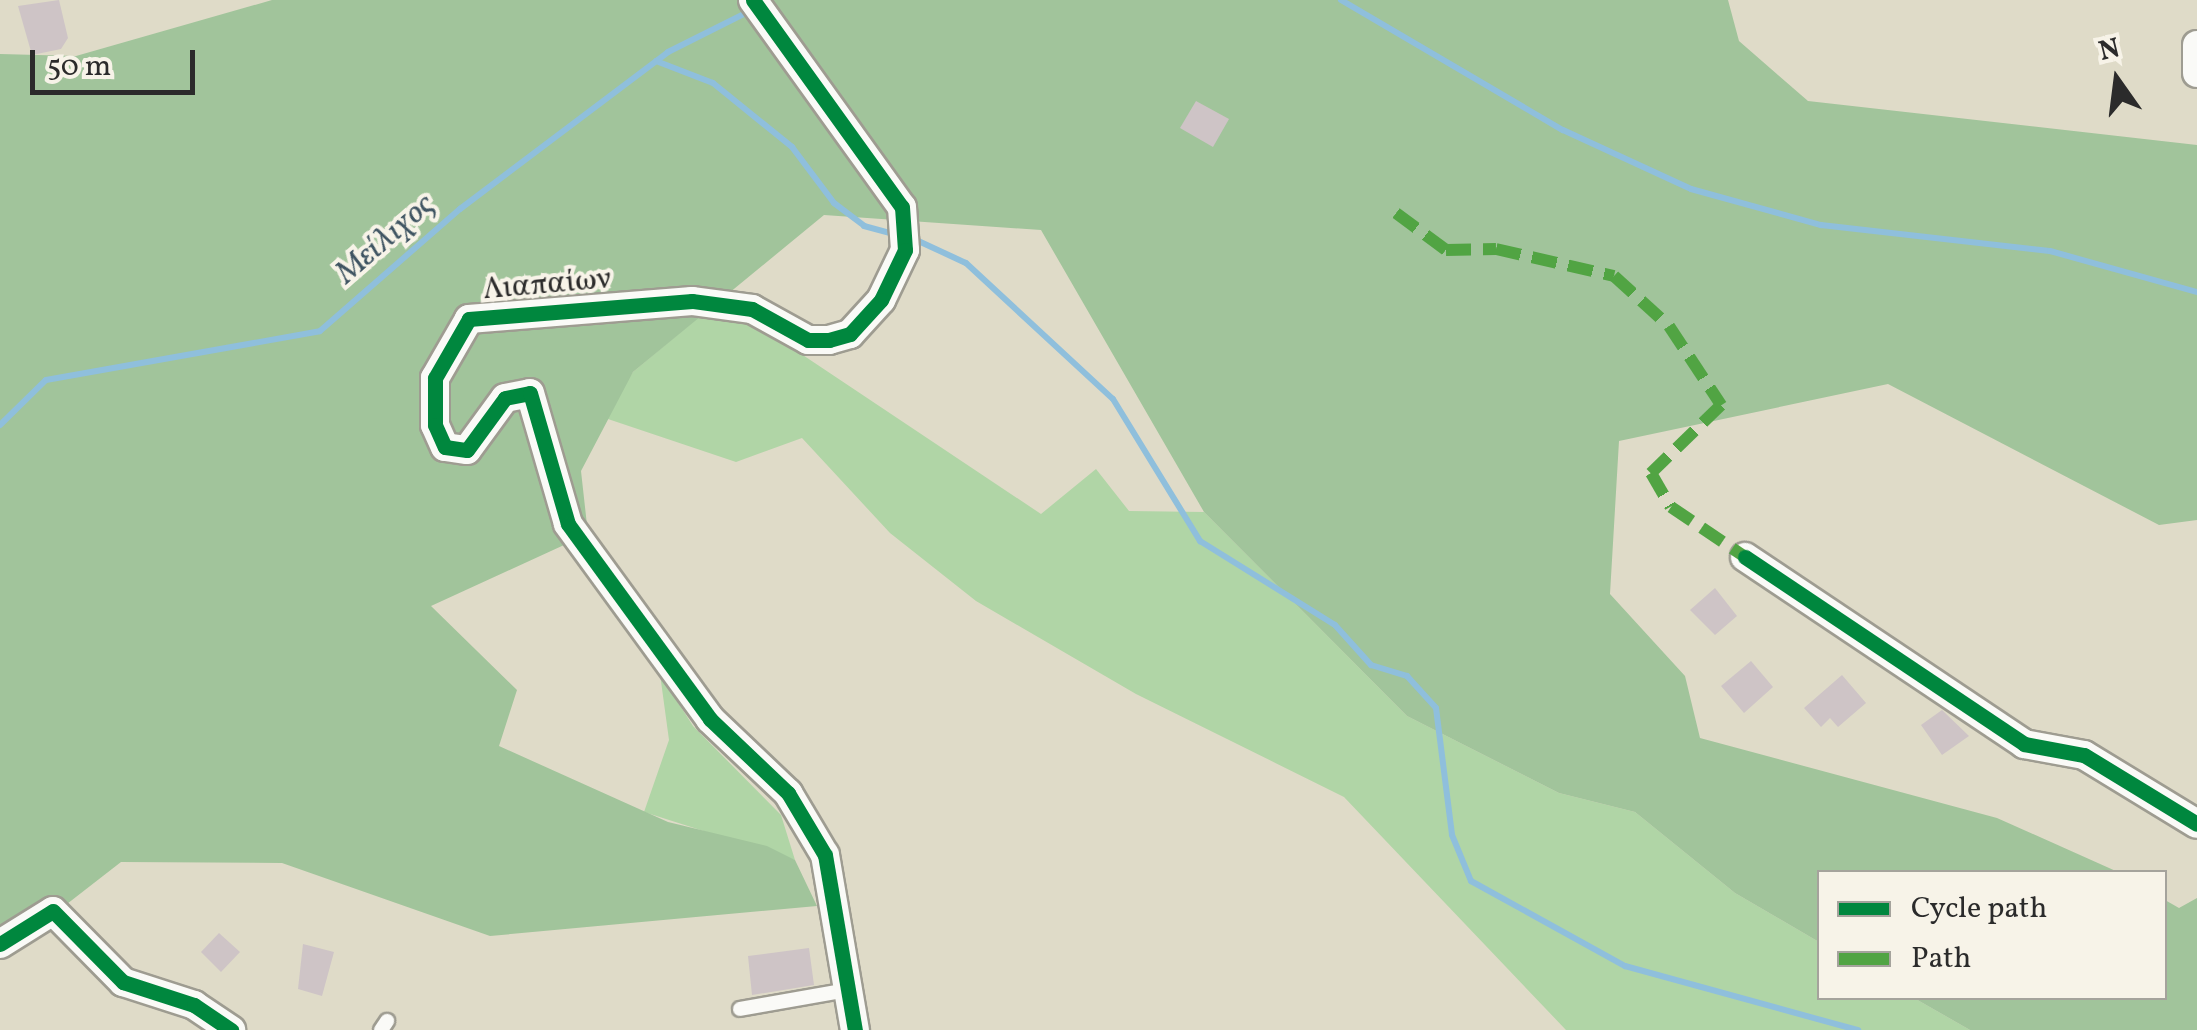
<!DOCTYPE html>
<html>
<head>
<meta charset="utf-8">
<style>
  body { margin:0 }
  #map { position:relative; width:2197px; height:1030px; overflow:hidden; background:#dfdbc8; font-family:Vollkorn,serif }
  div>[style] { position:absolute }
  .green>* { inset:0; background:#b0d5a6 }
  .forest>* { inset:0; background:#a1c49b }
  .stream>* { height:6px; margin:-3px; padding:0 3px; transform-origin:3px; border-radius:3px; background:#8fbfdc }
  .building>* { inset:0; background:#cec4c6 }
  .roads { filter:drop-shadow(2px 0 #9e9c91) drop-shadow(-2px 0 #9e9c91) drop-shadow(0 2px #9e9c91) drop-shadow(0 -2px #9e9c91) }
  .lane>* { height:14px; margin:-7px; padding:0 7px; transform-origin:7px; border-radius:7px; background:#fafaf7 }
  .street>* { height:28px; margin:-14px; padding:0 14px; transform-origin:14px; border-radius:14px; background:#fafaf7 }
  .quiet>* { height:12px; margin-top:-6px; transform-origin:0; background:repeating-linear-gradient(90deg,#51a443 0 25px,transparent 0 37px) }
  .cycleway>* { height:15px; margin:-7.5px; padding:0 7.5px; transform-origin:7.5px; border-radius:7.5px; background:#00873e }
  span { translate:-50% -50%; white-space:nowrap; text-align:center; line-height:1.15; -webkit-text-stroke:8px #f7f3e8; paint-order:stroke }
  .street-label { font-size:30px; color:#2b2b2b }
  .water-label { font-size:32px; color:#3f5462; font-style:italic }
  .legend { position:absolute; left:1817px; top:870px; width:350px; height:130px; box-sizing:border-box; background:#f7f3e8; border:2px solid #a5a39c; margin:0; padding:12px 18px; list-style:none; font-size:30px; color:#2b2b2b }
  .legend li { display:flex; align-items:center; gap:20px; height:50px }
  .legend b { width:50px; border:2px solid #a5a39c }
  .north { position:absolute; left:2067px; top:30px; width:100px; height:100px; -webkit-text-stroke:8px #f7f3e8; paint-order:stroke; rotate:346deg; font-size:28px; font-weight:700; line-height:40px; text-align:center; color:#2b2b2b }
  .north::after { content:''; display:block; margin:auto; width:35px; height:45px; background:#2b2b2b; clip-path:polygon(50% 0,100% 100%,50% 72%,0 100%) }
  .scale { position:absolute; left:30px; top:50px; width:165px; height:45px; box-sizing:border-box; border:5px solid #2b2b2b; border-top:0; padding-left:12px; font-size:30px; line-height:35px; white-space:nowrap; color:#2b2b2b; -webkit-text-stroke:8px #f7f3e8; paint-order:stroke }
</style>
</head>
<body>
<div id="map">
  <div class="green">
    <i style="clip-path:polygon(707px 310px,746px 317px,1041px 514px,1096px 469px,1129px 511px,1204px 512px,1407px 716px,1559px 793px,1635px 812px,1735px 893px,1819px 942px,1820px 998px,1914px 998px,1970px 1030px,1566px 1030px,1344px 797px,1136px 694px,976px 601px,890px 533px,802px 438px,736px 462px,602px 417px,633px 372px)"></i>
    <i style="clip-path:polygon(660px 674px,693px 726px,781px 815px,795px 860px,644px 812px,669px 740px)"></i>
  </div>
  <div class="forest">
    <i style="clip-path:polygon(272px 0,1728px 0,1739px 41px,1808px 101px,2197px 145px,2197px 520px,2159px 525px,1888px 384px,1619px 441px,1610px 594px,1685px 676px,1700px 738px,1997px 818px,2118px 872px,1820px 872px,1819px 942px,1735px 893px,1635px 812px,1559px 793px,1407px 716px,1204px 512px,1041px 230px,824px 215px,633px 372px,581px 471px,588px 534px,431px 606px,517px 690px,499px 746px,668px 822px,767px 846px,795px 860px,817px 906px,490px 936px,282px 863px,121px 862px,0 956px,0 54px,76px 56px)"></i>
    <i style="clip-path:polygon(2197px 898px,2197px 1030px,1970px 1030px,1914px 998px,2164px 998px,2165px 900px,2179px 908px)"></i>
  </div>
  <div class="stream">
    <i style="left:1341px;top:0;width:257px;rotate:30.4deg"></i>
    <i style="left:1563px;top:130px;width:141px;rotate:24.7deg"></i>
    <i style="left:1691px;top:189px;width:135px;rotate:15.5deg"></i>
    <i style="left:1821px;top:225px;width:230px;rotate:6.5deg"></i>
    <i style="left:2050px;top:251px;width:153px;rotate:15.6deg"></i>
    <i style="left:656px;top:61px;width:61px;rotate:21.1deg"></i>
    <i style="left:713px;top:83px;width:102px;rotate:39deg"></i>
    <i style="left:792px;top:147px;width:70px;rotate:53.1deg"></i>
    <i style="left:834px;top:203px;width:38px;rotate:37deg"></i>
    <i style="left:864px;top:226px;width:34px;rotate:15deg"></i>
    <i style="left:914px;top:239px;width:57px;rotate:24.8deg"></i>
    <i style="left:966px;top:263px;width:200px;rotate:42.8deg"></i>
    <i style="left:1113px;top:399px;width:167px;rotate:58.5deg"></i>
    <i style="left:1200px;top:541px;width:159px;rotate:31.9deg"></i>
    <i style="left:1335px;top:625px;width:54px;rotate:48deg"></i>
    <i style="left:1371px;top:665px;width:38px;rotate:17deg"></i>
    <i style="left:1407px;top:676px;width:43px;rotate:47.8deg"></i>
    <i style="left:1436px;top:708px;width:128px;rotate:82.8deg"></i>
    <i style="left:1452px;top:835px;width:50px;rotate:67.6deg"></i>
    <i style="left:1471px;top:881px;width:176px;rotate:28.9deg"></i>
    <i style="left:1625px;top:966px;width:242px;rotate:15.4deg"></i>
    <i style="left:0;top:425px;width:64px;rotate:-44.4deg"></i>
    <i style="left:46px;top:380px;width:278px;rotate:-10.1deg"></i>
    <i style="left:320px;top:331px;width:186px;rotate:-41.1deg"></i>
    <i style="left:460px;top:209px;width:261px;rotate:-37deg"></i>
    <i style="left:668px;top:52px;width:94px;rotate:-26.6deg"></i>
  </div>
  <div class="building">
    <i style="clip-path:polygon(59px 0,68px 38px,61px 49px,32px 55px,18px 6px)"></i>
    <i style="clip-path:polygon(1196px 101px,1229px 119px,1213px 147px,1180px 128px)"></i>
    <i style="clip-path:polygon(1715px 588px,1737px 616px,1715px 635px,1690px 610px)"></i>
    <i style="clip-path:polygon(1751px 661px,1773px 687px,1744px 713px,1721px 686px)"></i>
    <i style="clip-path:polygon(1842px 675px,1866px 703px,1838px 727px,1830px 718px,1821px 727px,1804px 708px)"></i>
    <i style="clip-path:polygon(1942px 710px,1969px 736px,1942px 755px,1921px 725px)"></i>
    <i style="clip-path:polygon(219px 933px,240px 952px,221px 972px,201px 952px)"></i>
    <i style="clip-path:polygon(303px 944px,334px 952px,322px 996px,298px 989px)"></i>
    <i style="clip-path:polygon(809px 948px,814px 985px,752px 995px,748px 956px)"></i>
  </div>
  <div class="roads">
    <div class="lane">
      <i style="left:740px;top:1009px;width:110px;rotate:-10deg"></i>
      <i style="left:381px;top:1030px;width:11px;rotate:-56deg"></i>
    </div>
    <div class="street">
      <i style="left:753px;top:0;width:255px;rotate:54.3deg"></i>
      <i style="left:902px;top:207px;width:43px;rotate:86deg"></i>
      <i style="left:905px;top:250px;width:55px;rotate:115.6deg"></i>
      <i style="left:881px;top:300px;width:46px;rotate:132.4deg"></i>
      <i style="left:850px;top:334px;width:22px;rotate:164deg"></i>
      <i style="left:829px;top:340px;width:21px;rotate:180deg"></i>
      <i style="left:808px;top:340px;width:64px;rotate:-151deg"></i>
      <i style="left:752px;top:309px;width:61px;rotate:-172.4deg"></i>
      <i style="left:692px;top:301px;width:224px;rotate:175.4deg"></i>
      <i style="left:469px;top:319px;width:68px;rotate:120deg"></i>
      <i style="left:435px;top:378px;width:47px;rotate:90deg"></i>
      <i style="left:435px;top:425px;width:24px;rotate:66deg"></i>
      <i style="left:445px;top:447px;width:22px;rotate:8deg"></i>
      <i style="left:467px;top:450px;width:64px;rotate:-53.8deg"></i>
      <i style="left:505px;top:398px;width:25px;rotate:-11deg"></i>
      <i style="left:530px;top:393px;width:136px;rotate:73.8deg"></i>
      <i style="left:568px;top:524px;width:241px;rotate:53.9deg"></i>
      <i style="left:710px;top:719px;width:108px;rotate:43.5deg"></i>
      <i style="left:788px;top:793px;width:72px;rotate:59.2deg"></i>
      <i style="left:825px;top:855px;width:178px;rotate:80.3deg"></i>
      <i style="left:2197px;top:45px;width:28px;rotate:90deg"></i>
      <i style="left:1745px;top:557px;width:336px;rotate:33.8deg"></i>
      <i style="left:2024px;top:744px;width:61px;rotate:10.4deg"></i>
      <i style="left:2084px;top:755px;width:132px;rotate:31.4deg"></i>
      <i style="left:0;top:944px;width:62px;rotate:-31.9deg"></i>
      <i style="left:53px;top:911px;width:100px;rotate:45.4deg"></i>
      <i style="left:123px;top:982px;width:75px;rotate:17.9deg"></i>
      <i style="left:194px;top:1005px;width:45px;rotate:34deg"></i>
    </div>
  </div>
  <div class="quiet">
    <i style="left:1396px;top:213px;width:62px;rotate:36.5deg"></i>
    <i style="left:1446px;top:250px;width:50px;rotate:-1.1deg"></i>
    <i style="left:1496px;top:249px;width:121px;rotate:12.9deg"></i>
    <i style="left:1614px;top:276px;width:74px;rotate:42.3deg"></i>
    <i style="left:1669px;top:326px;width:95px;rotate:56.6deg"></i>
    <i style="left:1721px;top:405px;width:98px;rotate:135.8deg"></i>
    <i style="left:1651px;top:473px;width:39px;rotate:60deg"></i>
    <i style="left:1671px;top:507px;width:89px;rotate:34deg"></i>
  </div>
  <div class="cycleway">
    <i style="left:753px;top:0;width:255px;rotate:54.3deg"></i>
    <i style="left:902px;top:207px;width:43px;rotate:86deg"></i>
    <i style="left:905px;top:250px;width:55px;rotate:115.6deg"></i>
    <i style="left:881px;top:300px;width:46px;rotate:132.4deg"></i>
    <i style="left:850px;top:334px;width:22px;rotate:164deg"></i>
    <i style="left:829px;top:340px;width:21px;rotate:180deg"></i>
    <i style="left:808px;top:340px;width:64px;rotate:-151deg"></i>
    <i style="left:752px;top:309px;width:61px;rotate:-172.4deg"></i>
    <i style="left:692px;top:301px;width:224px;rotate:175.4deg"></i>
    <i style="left:469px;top:319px;width:68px;rotate:120deg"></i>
    <i style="left:435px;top:378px;width:47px;rotate:90deg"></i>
    <i style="left:435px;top:425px;width:24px;rotate:66deg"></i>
    <i style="left:445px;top:447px;width:22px;rotate:8deg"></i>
    <i style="left:467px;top:450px;width:64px;rotate:-53.8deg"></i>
    <i style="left:505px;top:398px;width:25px;rotate:-11deg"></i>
    <i style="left:530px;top:393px;width:136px;rotate:73.8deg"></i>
    <i style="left:568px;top:524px;width:241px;rotate:53.9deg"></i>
    <i style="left:710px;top:719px;width:108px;rotate:43.5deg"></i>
    <i style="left:788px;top:793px;width:72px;rotate:59.2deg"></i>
    <i style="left:825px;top:855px;width:178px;rotate:80.3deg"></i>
    <i style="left:1745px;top:557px;width:336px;rotate:33.8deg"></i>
    <i style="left:2024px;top:744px;width:61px;rotate:10.4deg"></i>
    <i style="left:2084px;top:755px;width:132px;rotate:31.4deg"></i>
    <i style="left:0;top:944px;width:62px;rotate:-31.9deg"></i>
    <i style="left:53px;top:911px;width:100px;rotate:45.4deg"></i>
    <i style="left:123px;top:982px;width:75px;rotate:17.9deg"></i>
    <i style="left:194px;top:1005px;width:45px;rotate:34deg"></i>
  </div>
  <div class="street-label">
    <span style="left:547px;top:285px;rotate:-5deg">Λιαπαίων</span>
  </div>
  <div class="water-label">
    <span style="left:386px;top:240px;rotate:-41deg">Μείλιχος</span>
  </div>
  <ul class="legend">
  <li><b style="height:12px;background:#00873e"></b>Cycle path</li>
  <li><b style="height:12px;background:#51a443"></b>Path</li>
  </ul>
  <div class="north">N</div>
  <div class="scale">50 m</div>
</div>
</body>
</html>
